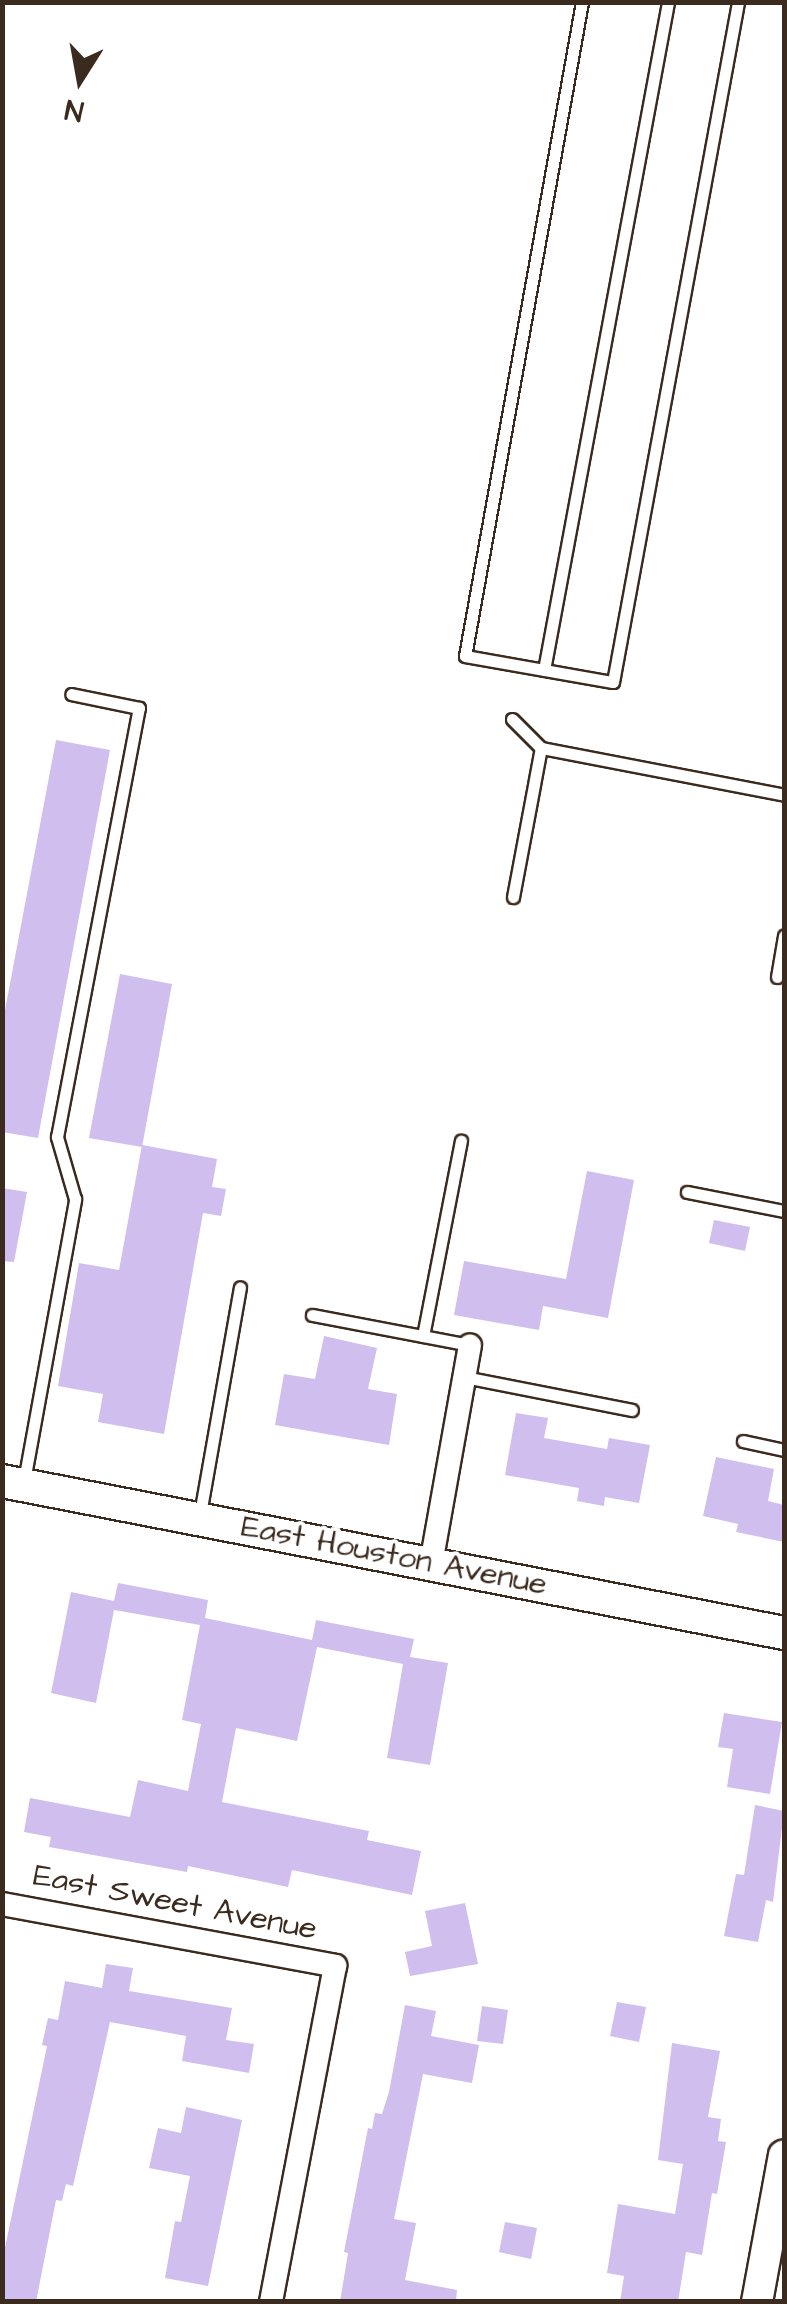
<!DOCTYPE html>
<html>
<head>
<meta charset="utf-8">
<style>
  body { margin:0 }
  #map { position:relative; width:787px; height:2304px; overflow:hidden; background:#fff; font-family:"Architects Daughter",sans-serif }
  div>[style] { position:absolute }
  .building>* { inset:0; background:#d0beef }
  .roads { filter:drop-shadow(2px 0 #3b2a1e) drop-shadow(-2px 0 #3b2a1e) drop-shadow(0 2px #3b2a1e) drop-shadow(0 -2px #3b2a1e) }
  .service>* { height:11px; margin:-5.5px; padding:0 5.5px; transform-origin:5.5px; border-radius:5.5px; background:#fff }
  .minor>* { height:22px; margin:-11px; padding:0 11px; transform-origin:11px; border-radius:11px; background:#fff }
  .tertiary>* { height:30px; margin:-15px; padding:0 15px; transform-origin:15px; border-radius:15px; background:#fff }
  .secondary>* { height:32px; margin:-16px; padding:0 16px; transform-origin:16px; border-radius:16px; background:#fff }
  span { translate:-50% -50%; white-space:nowrap; text-align:center; line-height:1.15; -webkit-text-stroke:8px #fff; paint-order:stroke }
  .street-label { font-size:32px; color:#3b2a1e }
  .frame { position:absolute; inset:0; border:5px solid #3b2a1e; pointer-events:none }
  .north { position:absolute; left:30px; top:30px; width:100px; height:100px; -webkit-text-stroke:8px #fff; paint-order:stroke; rotate:191deg; font-size:28px; font-weight:700; line-height:40px; text-align:center; color:#3b2a1e }
  .north::after { content:''; display:block; margin:auto; width:35px; height:45px; background:#3b2a1e; clip-path:polygon(50% 0,100% 100%,50% 72%,0 100%) }
</style>
</head>
<body>
<div id="map">
  <div class="building">
    <i style="clip-path:polygon(56px 740px,110px 750px,38px 1138px,2px 1132px,2px 1026px)"></i>
    <i style="clip-path:polygon(120px 974px,172px 984px,142px 1147px,89px 1138px)"></i>
    <i style="clip-path:polygon(142px 1145px,217px 1159px,212px 1187px,226px 1189px,221px 1216px,203px 1213px,164px 1434px,98px 1422px,103px 1394px,58px 1386px,79px 1263px,119px 1270px)"></i>
    <i style="clip-path:polygon(587px 1171px,634px 1180px,608px 1318px,543px 1306px,539px 1330px,454px 1315px,464px 1261px,566px 1279px)"></i>
    <i style="clip-path:polygon(2px 1188px,27px 1192px,14px 1262px,2px 1261px)"></i>
    <i style="clip-path:polygon(714px 1220px,750px 1227px,745px 1251px,709px 1243px)"></i>
    <i style="clip-path:polygon(324px 1336px,377px 1348px,368px 1389px,397px 1394px,389px 1445px,275px 1425px,284px 1374px,315px 1379px)"></i>
    <i style="clip-path:polygon(516px 1413px,548px 1418px,544px 1438px,607px 1449px,609px 1438px,650px 1445px,639px 1503px,605px 1497px,604px 1506px,577px 1501px,579px 1488px,505px 1475px)"></i>
    <i style="clip-path:polygon(716px 1457px,774px 1469px,768px 1501px,784px 1505px,784px 1542px,736px 1532px,738px 1524px,703px 1516px)"></i>
    <i style="clip-path:polygon(118px 1583px,208px 1600px,205px 1618px,312px 1640px,316px 1620px,414px 1639px,410px 1657px,448px 1663px,430px 1765px,387px 1758px,403px 1664px,317px 1647px,297px 1741px,236px 1728px,222px 1802px,369px 1831px,367px 1840px,421px 1851px,412px 1895px,292px 1870px,288px 1887px,188px 1866px,187px 1872px,49px 1847px,51px 1837px,24px 1832px,30px 1798px,130px 1817px,138px 1780px,188px 1791px,201px 1724px,182px 1720px,200px 1625px,114px 1610px,96px 1703px,51px 1693px,71px 1592px,114px 1601px)"></i>
    <i style="clip-path:polygon(724px 1713px,782px 1722px,770px 1794px,727px 1787px,733px 1749px,718px 1747px)"></i>
    <i style="clip-path:polygon(755px 1805px,784px 1811px,773px 1902px,766px 1900px,758px 1942px,724px 1936px,736px 1874px,744px 1875px)"></i>
    <i style="clip-path:polygon(465px 1903px,478px 1964px,410px 1976px,405px 1952px,432px 1946px,425px 1911px)"></i>
    <i style="clip-path:polygon(106px 1964px,133px 1968px,129px 1991px,232px 2008px,226px 2040px,254px 2044px,249px 2073px,182px 2061px,186px 2036px,110px 2022px,73px 2186px,66px 2184px,62px 2201px,56px 2200px,36px 2302px,2px 2302px,2px 2262px,47px 2046px,42px 2045px,48px 2018px,58px 2020px,65px 1981px,102px 1988px)"></i>
    <i style="clip-path:polygon(617px 2002px,646px 2007px,639px 2042px,610px 2036px)"></i>
    <i style="clip-path:polygon(405px 2005px,436px 2011px,431px 2036px,479px 2045px,472px 2083px,423px 2074px,394px 2219px,416px 2223px,405px 2280px,457px 2290px,456px 2302px,340px 2302px,348px 2253px,344px 2252px,368px 2128px,372px 2129px,375px 2113px,382px 2114px,389px 2092px)"></i>
    <i style="clip-path:polygon(482px 2006px,508px 2010px,503px 2044px,477px 2041px)"></i>
    <i style="clip-path:polygon(672px 2043px,720px 2051px,708px 2117px,721px 2119px,718px 2141px,726px 2142px,717px 2194px,712px 2193px,702px 2255px,686px 2252px,678px 2302px,620px 2302px,624px 2276px,607px 2273px,618px 2204px,675px 2214px,683px 2164px,658px 2160px)"></i>
    <i style="clip-path:polygon(186px 2107px,242px 2120px,208px 2286px,165px 2278px,175px 2221px,181px 2222px,190px 2176px,149px 2168px,158px 2128px,181px 2133px)"></i>
    <i style="clip-path:polygon(505px 2222px,537px 2228px,531px 2259px,499px 2252px)"></i>
  </div>
  <div class="roads">
    <div class="service">
      <i style="left:582px;top:2px;width:664px;rotate:100.14deg"></i>
      <i style="left:465px;top:656px;width:150px;rotate:10deg"></i>
      <i style="left:613px;top:682px;width:691px;rotate:-79.58deg"></i>
      <i style="left:544px;top:670px;width:679px;rotate:-79.48deg"></i>
      <i style="left:512px;top:719px;width:41px;rotate:45deg"></i>
      <i style="left:541px;top:748px;width:248px;rotate:10.9deg"></i>
      <i style="left:513px;top:897px;width:152px;rotate:-79.4deg"></i>
      <i style="left:777px;top:977px;width:42px;rotate:-80.3deg"></i>
      <i style="left:687px;top:1192px;width:99px;rotate:11.1deg"></i>
      <i style="left:312px;top:1315px;width:161px;rotate:10.8deg"></i>
      <i style="left:423px;top:1336px;width:199px;rotate:-79deg"></i>
      <i style="left:464px;top:1377px;width:171px;rotate:11.1deg"></i>
      <i style="left:743px;top:1441px;width:42px;rotate:12.4deg"></i>
      <i style="left:24px;top:1481px;width:287px;rotate:-79.7deg"></i>
      <i style="left:75px;top:1199px;width:65px;rotate:-106.2deg"></i>
      <i style="left:57px;top:1137px;width:437px;rotate:-79.2deg"></i>
      <i style="left:139px;top:708px;width:69px;rotate:-168.4deg"></i>
      <i style="left:200px;top:1514px;width:230px;rotate:-80deg"></i>
    </div>
    <div class="minor">
      <i style="left:431px;top:1564px;width:222px;rotate:-79.9deg"></i>
      <i style="left:2px;top:1904px;width:339px;rotate:10.5deg"></i>
      <i style="left:335px;top:1966px;width:342px;rotate:100.8deg"></i>
    </div>
    <div class="tertiary">
      <i style="left:757px;top:2302px;width:149px;rotate:-79.6deg"></i>
    </div>
    <div class="secondary">
      <i style="left:2px;top:1481px;width:797px;rotate:11deg"></i>
    </div>
  </div>
  <div class="street-label">
    <span style="left:394px;top:1556px;rotate:11deg">East Houston Avenue</span>
    <span style="left:175px;top:1903px;rotate:11deg">East Sweet Avenue</span>
  </div>
  <div class="frame"></div>
  <div class="north">N</div>
</div>
</body>
</html>
